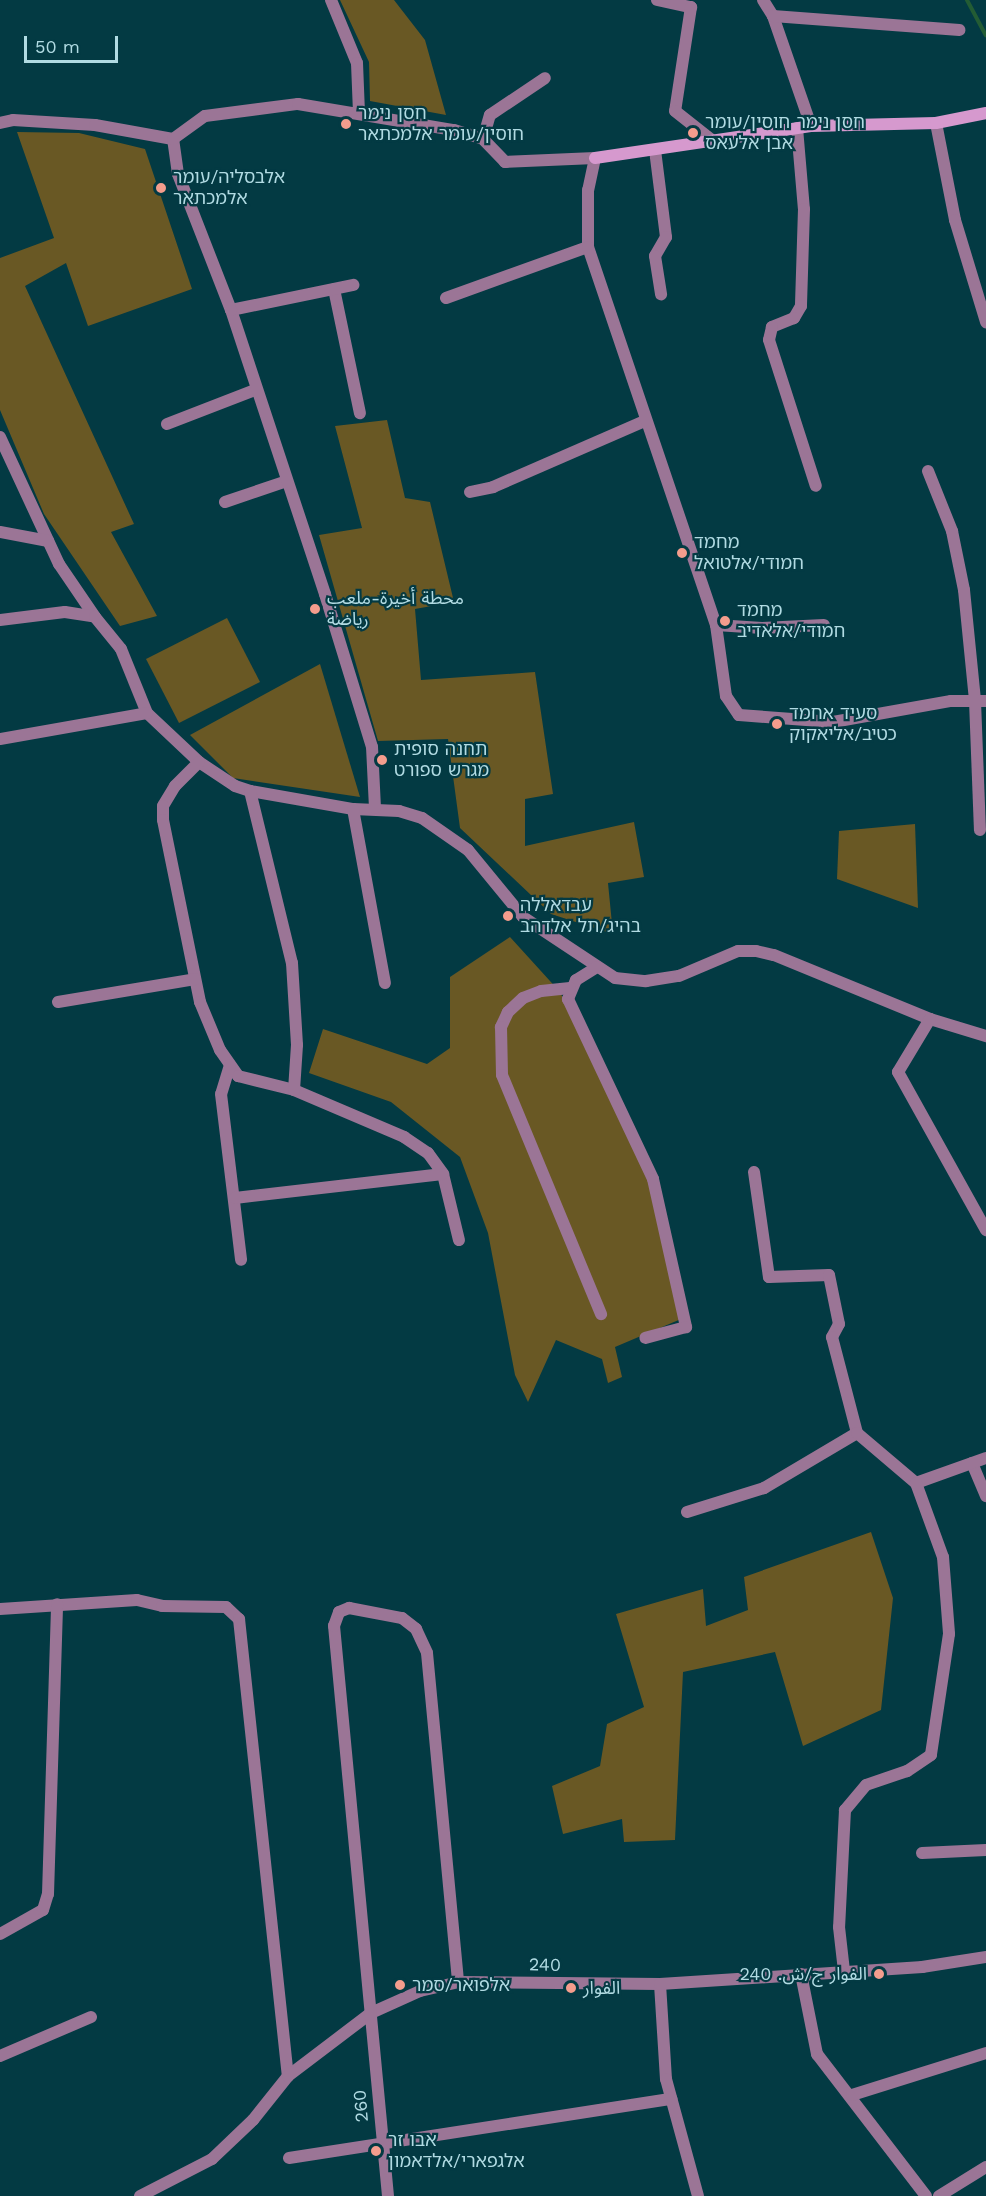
<!DOCTYPE html>
<html>
<head>
<meta charset="utf-8">
<style>
  body { margin:0 }
  #map { position:relative; width:986px; height:2196px; overflow:hidden; background:#033a43; font-family:"Work Sans","Noto Sans Arabic","Noto Sans Hebrew",sans-serif }
  div>[style] { position:absolute }
  .green>* { inset:0; background:#695824 }
  .stream>* { height:4px; margin:-2px; padding:0 2px; transform-origin:2px; border-radius:2px; background:#235c34 }
  .street>* { height:12px; margin:-6px; padding:0 6px; transform-origin:6px; border-radius:6px; background:#9b7596 }
  .secondary>* { height:12px; margin:-6px; padding:0 6px; transform-origin:6px; border-radius:6px; background:#d699ce }
  .dots>* { width:16px; height:16px; translate:-50% -50%; box-sizing:border-box; border:3px solid #033a43; border-radius:50% }
  span { translate:-50% -50%; white-space:nowrap; text-align:center; line-height:1.15; -webkit-text-stroke:4.5px #033a43; paint-order:stroke }
  .poi-label { font-size:18px; color:#b1dbe3 }
  .left { translate:0 -50%; text-align:left }
  .right { translate:-100% -50%; text-align:right }
  .street-label { font-size:18px; color:#b1dbe3 }
  .scale { position:absolute; left:24px; top:36px; width:94px; height:27px; box-sizing:border-box; border:3px solid #b1dbe3; border-top:0; padding-left:8px; font-size:18px; line-height:21px; white-space:nowrap; color:#b1dbe3; -webkit-text-stroke:4px #033a43; paint-order:stroke }
</style>
</head>
<body>
<div id="map">
  <div class="green">
    <i style="clip-path:polygon(340px 0,394px 0,425px 40px,446px 115px,370px 101px,369px 62px)"></i>
    <i style="clip-path:polygon(17px 132px,79px 133px,145px 149px,192px 289px,88px 326px,66px 263px,25px 286px,134px 524px,111px 532px,157px 616px,120px 626px,44px 514px,0 410px,0 258px,54px 238px)"></i>
    <i style="clip-path:polygon(387px 420px,405px 498px,430px 502px,454px 602px,415px 609px,421px 680px,535px 672px,553px 794px,525px 799px,525px 846px,634px 822px,644px 877px,608px 883px,613px 934px,551px 914px,460px 828px,448px 739px,378px 741px,319px 535px,362px 528px,335px 426px)"></i>
    <i style="clip-path:polygon(227px 618px,260px 682px,179px 723px,146px 659px)"></i>
    <i style="clip-path:polygon(320px 664px,360px 797px,233px 778px,190px 735px)"></i>
    <i style="clip-path:polygon(915px 824px,918px 908px,837px 879px,839px 831px)"></i>
    <i style="clip-path:polygon(510px 937px,560px 992px,656px 1191px,681px 1319px,615px 1347px,622px 1377px,608px 1383px,602px 1359px,556px 1340px,528px 1402px,515px 1375px,488px 1233px,460px 1157px,391px 1102px,309px 1073px,323px 1029px,427px 1064px,450px 1048px,450px 977px)"></i>
    <i style="clip-path:polygon(871px 1532px,893px 1598px,881px 1710px,803px 1746px,775px 1652px,683px 1672px,675px 1840px,624px 1842px,622px 1819px,563px 1834px,552px 1786px,600px 1766px,607px 1724px,644px 1707px,616px 1614px,703px 1589px,706px 1626px,748px 1610px,744px 1577px)"></i>
  </div>
  <div class="stream">
    <i style="left:967px;top:0;width:40px;rotate:62deg"></i>
  </div>
  <div class="street">
    <i style="left:331px;top:0;width:68px;rotate:67.6deg"></i>
    <i style="left:357px;top:63px;width:50px;rotate:87.7deg"></i>
    <i style="left:657px;top:0;width:35px;rotate:12deg"></i>
    <i style="left:691px;top:7px;width:105px;rotate:98.7deg"></i>
    <i style="left:675px;top:111px;width:48px;rotate:38.3deg"></i>
    <i style="left:763px;top:0;width:19px;rotate:58deg"></i>
    <i style="left:773px;top:16px;width:116px;rotate:70.9deg"></i>
    <i style="left:773px;top:16px;width:187px;rotate:4.3deg"></i>
    <i style="left:0;top:123px;width:13px;rotate:-13deg"></i>
    <i style="left:13px;top:120px;width:82px;rotate:3.5deg"></i>
    <i style="left:95px;top:125px;width:79px;rotate:10.2deg"></i>
    <i style="left:936px;top:123px;width:99px;rotate:78.9deg"></i>
    <i style="left:955px;top:220px;width:107px;rotate:73.1deg"></i>
    <i style="left:797px;top:128px;width:81px;rotate:85.1deg"></i>
    <i style="left:804px;top:209px;width:97px;rotate:91.8deg"></i>
    <i style="left:801px;top:306px;width:14px;rotate:120deg"></i>
    <i style="left:794px;top:318px;width:24px;rotate:158deg"></i>
    <i style="left:772px;top:327px;width:13px;rotate:103deg"></i>
    <i style="left:769px;top:340px;width:153px;rotate:72.2deg"></i>
    <i style="left:483px;top:139px;width:25px;rotate:-74deg"></i>
    <i style="left:490px;top:115px;width:66px;rotate:-33.9deg"></i>
    <i style="left:655px;top:150px;width:88px;rotate:82.8deg"></i>
    <i style="left:666px;top:237px;width:22px;rotate:120deg"></i>
    <i style="left:655px;top:256px;width:39px;rotate:81deg"></i>
    <i style="left:334px;top:289px;width:127px;rotate:78.2deg"></i>
    <i style="left:446px;top:298px;width:151px;rotate:-19.8deg"></i>
    <i style="left:231px;top:310px;width:125px;rotate:-11.6deg"></i>
    <i style="left:167px;top:424px;width:94px;rotate:-21.1deg"></i>
    <i style="left:0;top:437px;width:140px;rotate:65.1deg"></i>
    <i style="left:59px;top:564px;width:64px;rotate:55.8deg"></i>
    <i style="left:928px;top:471px;width:65px;rotate:68.2deg"></i>
    <i style="left:952px;top:531px;width:60px;rotate:78.5deg"></i>
    <i style="left:964px;top:590px;width:112px;rotate:84.3deg"></i>
    <i style="left:975px;top:701px;width:129px;rotate:87.8deg"></i>
    <i style="left:470px;top:492px;width:24px;rotate:-12deg"></i>
    <i style="left:493px;top:487px;width:166px;rotate:-23.5deg"></i>
    <i style="left:225px;top:502px;width:65px;rotate:-18.7deg"></i>
    <i style="left:0;top:532px;width:49px;rotate:10.6deg"></i>
    <i style="left:0;top:620px;width:65px;rotate:-7deg"></i>
    <i style="left:65px;top:612px;width:30px;rotate:9deg"></i>
    <i style="left:95px;top:617px;width:41px;rotate:50.9deg"></i>
    <i style="left:121px;top:649px;width:69px;rotate:67.9deg"></i>
    <i style="left:147px;top:713px;width:71px;rotate:43.3deg"></i>
    <i style="left:199px;top:762px;width:43px;rotate:33.7deg"></i>
    <i style="left:235px;top:786px;width:16px;rotate:18deg"></i>
    <i style="left:250px;top:791px;width:105px;rotate:9.9deg"></i>
    <i style="left:353px;top:809px;width:46px;rotate:2.5deg"></i>
    <i style="left:399px;top:811px;width:24px;rotate:17deg"></i>
    <i style="left:422px;top:818px;width:56px;rotate:34.8deg"></i>
    <i style="left:468px;top:850px;width:87px;rotate:50.6deg"></i>
    <i style="left:523px;top:917px;width:110px;rotate:33.5deg"></i>
    <i style="left:615px;top:978px;width:31px;rotate:6deg"></i>
    <i style="left:646px;top:981px;width:33px;rotate:-9deg"></i>
    <i style="left:679px;top:976px;width:64px;rotate:-23deg"></i>
    <i style="left:738px;top:951px;width:18px"></i>
    <i style="left:756px;top:951px;width:18px;rotate:13deg"></i>
    <i style="left:774px;top:955px;width:169px;rotate:22.3deg"></i>
    <i style="left:930px;top:1019px;width:59px;rotate:16.9deg"></i>
    <i style="left:716px;top:625px;width:46px;rotate:3.7deg"></i>
    <i style="left:762px;top:628px;width:62px;rotate:-2.8deg"></i>
    <i style="left:0;top:739px;width:149px;rotate:-10deg"></i>
    <i style="left:199px;top:762px;width:34px;rotate:135deg"></i>
    <i style="left:175px;top:786px;width:23px;rotate:121deg"></i>
    <i style="left:163px;top:806px;width:14px;rotate:90deg"></i>
    <i style="left:163px;top:820px;width:186px;rotate:78.5deg"></i>
    <i style="left:200px;top:1002px;width:52px;rotate:67.4deg"></i>
    <i style="left:220px;top:1050px;width:32px;rotate:55deg"></i>
    <i style="left:238px;top:1076px;width:58px;rotate:14deg"></i>
    <i style="left:294px;top:1090px;width:120px;rotate:23.1deg"></i>
    <i style="left:404px;top:1137px;width:29px;rotate:34deg"></i>
    <i style="left:428px;top:1153px;width:26px;rotate:54deg"></i>
    <i style="left:443px;top:1174px;width:68px;rotate:76.4deg"></i>
    <i style="left:250px;top:791px;width:177px;rotate:76.3deg"></i>
    <i style="left:292px;top:963px;width:82px;rotate:86.5deg"></i>
    <i style="left:297px;top:1045px;width:45px;rotate:93.8deg"></i>
    <i style="left:375px;top:808px;width:61px;rotate:-92.8deg"></i>
    <i style="left:372px;top:747px;width:160px;rotate:-107.1deg"></i>
    <i style="left:325px;top:594px;width:299px;rotate:-108.3deg"></i>
    <i style="left:231px;top:310px;width:146px;rotate:-111.3deg"></i>
    <i style="left:178px;top:174px;width:35px;rotate:-98deg"></i>
    <i style="left:173px;top:139px;width:39px;rotate:-36deg"></i>
    <i style="left:205px;top:116px;width:94px;rotate:-7.4deg"></i>
    <i style="left:298px;top:104px;width:158px;rotate:9.5deg"></i>
    <i style="left:454px;top:130px;width:30px;rotate:17deg"></i>
    <i style="left:483px;top:139px;width:32px;rotate:46deg"></i>
    <i style="left:505px;top:162px;width:90px;rotate:-2.5deg"></i>
    <i style="left:595px;top:158px;width:33px;rotate:102deg"></i>
    <i style="left:588px;top:190px;width:57px;rotate:90deg"></i>
    <i style="left:588px;top:247px;width:399px;rotate:71.3deg"></i>
    <i style="left:716px;top:625px;width:72px;rotate:82deg"></i>
    <i style="left:726px;top:696px;width:23px;rotate:56deg"></i>
    <i style="left:739px;top:715px;width:94px;rotate:4.3deg"></i>
    <i style="left:833px;top:722px;width:120px;rotate:-10.1deg"></i>
    <i style="left:951px;top:701px;width:35px"></i>
    <i style="left:353px;top:809px;width:177px;rotate:79.6deg"></i>
    <i style="left:597px;top:967px;width:25px;rotate:148deg"></i>
    <i style="left:576px;top:980px;width:21px;rotate:113deg"></i>
    <i style="left:568px;top:999px;width:199px;rotate:64.7deg"></i>
    <i style="left:653px;top:1179px;width:152px;rotate:77.4deg"></i>
    <i style="left:686px;top:1327px;width:42px;rotate:165deg"></i>
    <i style="left:570px;top:988px;width:29px;rotate:174deg"></i>
    <i style="left:541px;top:991px;width:19px;rotate:159deg"></i>
    <i style="left:523px;top:998px;width:21px;rotate:137deg"></i>
    <i style="left:508px;top:1012px;width:17px;rotate:115deg"></i>
    <i style="left:501px;top:1027px;width:48px;rotate:88.8deg"></i>
    <i style="left:502px;top:1075px;width:259px;rotate:67.5deg"></i>
    <i style="left:58px;top:1002px;width:139px;rotate:-9.5deg"></i>
    <i style="left:930px;top:1019px;width:62px;rotate:121.1deg"></i>
    <i style="left:898px;top:1072px;width:181px;rotate:60.9deg"></i>
    <i style="left:230px;top:1065px;width:30px;rotate:107deg"></i>
    <i style="left:221px;top:1094px;width:167px;rotate:83.1deg"></i>
    <i style="left:754px;top:1172px;width:106px;rotate:81.9deg"></i>
    <i style="left:769px;top:1277px;width:60px;rotate:-1.9deg"></i>
    <i style="left:829px;top:1275px;width:50px;rotate:78.5deg"></i>
    <i style="left:839px;top:1324px;width:15px;rotate:118deg"></i>
    <i style="left:832px;top:1337px;width:99px;rotate:75.4deg"></i>
    <i style="left:235px;top:1198px;width:209px;rotate:-6.6deg"></i>
    <i style="left:972px;top:1463px;width:36px;rotate:67deg"></i>
    <i style="left:916px;top:1483px;width:74px;rotate:-19.7deg"></i>
    <i style="left:687px;top:1512px;width:81px;rotate:-17.3deg"></i>
    <i style="left:764px;top:1488px;width:108px;rotate:-30.6deg"></i>
    <i style="left:857px;top:1433px;width:77px;rotate:40.3deg"></i>
    <i style="left:916px;top:1483px;width:79px;rotate:70deg"></i>
    <i style="left:943px;top:1557px;width:77px;rotate:85.5deg"></i>
    <i style="left:949px;top:1634px;width:122px;rotate:98.5deg"></i>
    <i style="left:931px;top:1755px;width:29px;rotate:146deg"></i>
    <i style="left:907px;top:1771px;width:43px;rotate:161.1deg"></i>
    <i style="left:866px;top:1785px;width:33px;rotate:130deg"></i>
    <i style="left:845px;top:1810px;width:117px;rotate:92.9deg"></i>
    <i style="left:839px;top:1927px;width:44px;rotate:83.5deg"></i>
    <i style="left:0;top:1609px;width:137px;rotate:-3.8deg"></i>
    <i style="left:137px;top:1600px;width:26px;rotate:13deg"></i>
    <i style="left:162px;top:1606px;width:64px;rotate:0.9deg"></i>
    <i style="left:226px;top:1607px;width:18px;rotate:43deg"></i>
    <i style="left:239px;top:1619px;width:460px;rotate:83.9deg"></i>
    <i style="left:922px;top:1853px;width:64px;rotate:-2.7deg"></i>
    <i style="left:0;top:1934px;width:49px;rotate:-29.2deg"></i>
    <i style="left:43px;top:1910px;width:17px;rotate:-73deg"></i>
    <i style="left:48px;top:1894px;width:290px;rotate:-88.2deg"></i>
    <i style="left:801px;top:1974px;width:82px;rotate:78.7deg"></i>
    <i style="left:817px;top:2054px;width:179px;rotate:52.5deg"></i>
    <i style="left:660px;top:1984px;width:95px;rotate:86.4deg"></i>
    <i style="left:666px;top:2079px;width:121px;rotate:74.7deg"></i>
    <i style="left:0;top:2056px;width:99px;rotate:-23.2deg"></i>
    <i style="left:852px;top:2095px;width:140px;rotate:-17.4deg"></i>
    <i style="left:289px;top:2158px;width:387px;rotate:-8.8deg"></i>
    <i style="left:140px;top:2196px;width:81px;rotate:-27.2deg"></i>
    <i style="left:212px;top:2159px;width:57px;rotate:-43.6deg"></i>
    <i style="left:253px;top:2120px;width:56px;rotate:-51.5deg"></i>
    <i style="left:288px;top:2076px;width:104px;rotate:-37.2deg"></i>
    <i style="left:371px;top:2013px;width:54px;rotate:-24.2deg"></i>
    <i style="left:420px;top:1991px;width:39px;rotate:-13deg"></i>
    <i style="left:458px;top:1982px;width:202px;rotate:0.6deg"></i>
    <i style="left:660px;top:1984px;width:263px;rotate:-3.7deg"></i>
    <i style="left:922px;top:1967px;width:65px;rotate:-8.9deg"></i>
    <i style="left:388px;top:2196px;width:573px;rotate:-95.41deg"></i>
    <i style="left:334px;top:1626px;width:15px;rotate:-70deg"></i>
    <i style="left:339px;top:1612px;width:11px;rotate:-22deg"></i>
    <i style="left:349px;top:1608px;width:54px;rotate:10.7deg"></i>
    <i style="left:402px;top:1618px;width:18px;rotate:38deg"></i>
    <i style="left:416px;top:1629px;width:26px;rotate:65deg"></i>
    <i style="left:427px;top:1653px;width:330px;rotate:84.6deg"></i>
    <i style="left:939px;top:2196px;width:55px;rotate:-31.7deg"></i>
  </div>
  <div class="secondary">
    <i style="left:595px;top:158px;width:218px;rotate:-8.4deg"></i>
    <i style="left:811px;top:126px;width:125px;rotate:-1.4deg"></i>
    <i style="left:936px;top:123px;width:51px;rotate:-11.3deg"></i>
  </div>
  <div class="dots">
    <i style="left:346px;top:124px;background:#f49d8d"></i>
    <i style="left:693px;top:133px;background:#f49d8d"></i>
    <i style="left:161px;top:188px;background:#f49d8d"></i>
    <i style="left:682px;top:553px;background:#f49d8d"></i>
    <i style="left:315px;top:609px;background:#f49d8d"></i>
    <i style="left:725px;top:621px;background:#f49d8d"></i>
    <i style="left:777px;top:724px;background:#f49d8d"></i>
    <i style="left:382px;top:760px;background:#f49d8d"></i>
    <i style="left:508px;top:916px;background:#f49d8d"></i>
    <i style="left:879px;top:1974px;background:#f49d8d"></i>
    <i style="left:400px;top:1985px;background:#f49d8d"></i>
    <i style="left:571px;top:1988px;background:#f49d8d"></i>
    <i style="left:376px;top:2151px;background:#f49d8d"></i>
  </div>
  <div class="poi-label">
    <span class="left" style="left:358px;top:124px">חסן נימר<br>חוסין/עומר אלמכתאר</span>
    <span class="left" style="left:705px;top:133px">חסן נימר חוסין/עומר<br>אבן אלעאס</span>
    <span class="left" style="left:173px;top:188px">אלבסליה/עומר<br>אלמכתאר</span>
    <span class="left" style="left:694px;top:553px">מחמד<br>חמודי/אלטואל</span>
    <span class="left" style="left:327px;top:609px">محطة أخيرة-ملعب<br>رياضة</span>
    <span class="left" style="left:737px;top:621px">מחמד<br>חמודי/אלאדיב</span>
    <span class="left" style="left:789px;top:724px">סעיד אחמד<br>כטיב/אליאקוק</span>
    <span class="left" style="left:394px;top:760px">תחנה סופית<br>מגרש ספורט</span>
    <span class="left" style="left:520px;top:916px">עבדאללה<br>בהיג/תל אלדהב</span>
    <span class="right" style="left:867px;top:1974px">الفوار ج/ش. 240</span>
    <span class="left" style="left:412px;top:1985px">אלפואר/סמר</span>
    <span class="left" style="left:583px;top:1988px">الفوار</span>
    <span class="left" style="left:388px;top:2151px">אבו זר<br>אלגפארי/אלדאמון</span>
  </div>
  <div class="street-label">
    <span style="left:545px;top:1965px;rotate:1deg">240</span>
    <span style="left:361px;top:2106px;rotate:-95deg">260</span>
  </div>
  <div class="scale">50 m</div>
</div>
</body>
</html>
